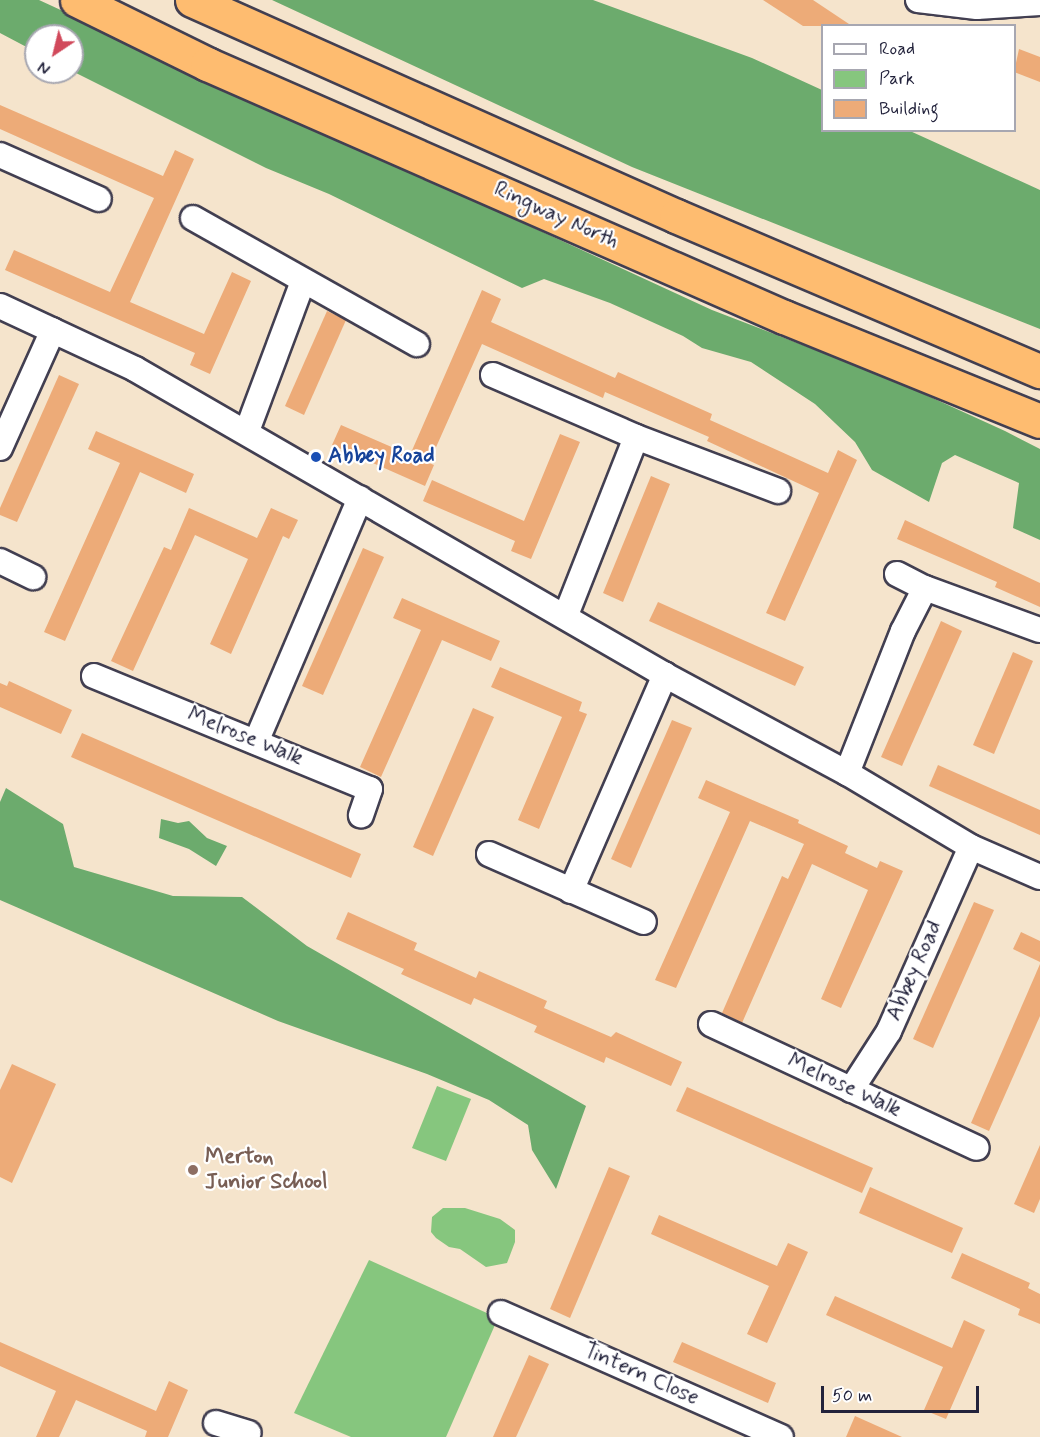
<!DOCTYPE html>
<html>
<head>
<meta charset="utf-8">
<style>
  body { margin:0 }
  #map { position:relative; width:1040px; height:1437px; overflow:hidden; background:#f5e4cc; font-family:Mynerve,sans-serif }
  div>[style] { position:absolute }
  .green>* { inset:0; background:#86c67e }
  .forest>* { inset:0; background:#6cab6d }
  .building>* { inset:0; background:#edab78 }
  .roads { filter:drop-shadow(2px 0 #423f51) drop-shadow(-2px 0 #423f51) drop-shadow(0 2px #423f51) drop-shadow(0 -2px #423f51) }
  .minor>* { height:24px; margin:-12px; padding:0 12px; transform-origin:12px; border-radius:12px; background:#fff }
  .highway>* { height:33px; margin:-16.5px; padding:0 16.5px; transform-origin:16.5px; border-radius:16.5px; background:#febc70 }
  .dots>* { width:16px; height:16px; translate:-50% -50%; box-sizing:border-box; border:3px solid #fff; border-radius:50% }
  span { translate:-50% -50%; white-space:nowrap; text-align:center; line-height:1.15; -webkit-text-stroke:4.5px #fff; paint-order:stroke }
  .street-label { font-size:22px; color:#22223b }
  .transit-label { font-size:22px; color:#164399; font-weight:700 }
  .left { translate:0 -50%; text-align:left }
  .education-label { font-size:22px; color:#785e54; font-weight:700 }
  .legend { position:absolute; left:821px; top:24px; width:195px; height:108px; box-sizing:border-box; background:#fff; border:2px solid #a7a7b1; margin:0; padding:8px 10px; list-style:none; font-size:18px; color:#22223b }
  .legend li { display:flex; align-items:center; gap:12px; height:30px }
  .legend b { width:30px; border:2px solid #a7a7b1 }
  .north { position:absolute; left:24px; top:24px; width:60px; height:60px; box-sizing:border-box; background:#fff; border:2px solid #a7a7b1; border-radius:50%; rotate:215deg; font-size:16px; font-weight:700; line-height:24px; text-align:center; color:#22223b }
  .north::after { content:''; display:block; margin:auto; width:21px; height:27px; background:#d1495b; clip-path:polygon(50% 0,100% 100%,50% 72%,0 100%) }
  .scale { position:absolute; left:821px; top:1386px; width:158px; height:27px; box-sizing:border-box; border:3px solid #22223b; border-top:0; padding-left:8px; font-size:18px; line-height:21px; white-space:nowrap; color:#22223b; -webkit-text-stroke:4px #fff; paint-order:stroke }
</style>
</head>
<body>
<div id="map">
  <div class="green">
    <i style="clip-path:polygon(437px 1086px,471px 1099px,446px 1161px,412px 1148px)"></i>
    <i style="clip-path:polygon(443px 1208px,465px 1208px,500px 1219px,515px 1230px,515px 1242px,507px 1263px,486px 1267px,460px 1249px,449px 1247px,436px 1238px,431px 1232px,432px 1217px)"></i>
    <i style="clip-path:polygon(369px 1260px,498px 1318px,446px 1437px,351px 1437px,294px 1413px)"></i>
  </div>
  <div class="forest">
    <i style="clip-path:polygon(0 0,39px 0,712px 310px,893px 380px,1005px 431px,1040px 449px,1040px 540px,1013px 528px,1019px 483px,955px 455px,942px 463px,929px 502px,872px 470px,855px 442px,815px 404px,751px 362px,702px 348px,683px 336px,610px 303px,544px 279px,522px 288px,329px 194px,266px 168px,72px 71px,72px 36px,36px 36px,36px 52px,0 33px)"></i>
    <i style="clip-path:polygon(272px 0,593px 0,752px 58px,822px 90px,822px 130px,910px 131px,1040px 190px,1040px 329px,632px 167px)"></i>
    <i style="clip-path:polygon(6px 788px,63px 824px,74px 867px,173px 896px,242px 897px,307px 946px,586px 1106px,556px 1189px,532px 1150px,528px 1125px,489px 1100px,427px 1074px,278px 1021px,0 900px,0 802px)"></i>
    <i style="clip-path:polygon(161px 819px,178px 823px,189px 821px,207px 838px,227px 846px,216px 866px,189px 849px,159px 838px)"></i>
  </div>
  <div class="building">
    <i style="clip-path:polygon(763px 0,813px 0,852px 26px,803px 26px)"></i>
    <i style="clip-path:polygon(1019px 49px,1040px 57px,1040px 82px,1014px 72px)"></i>
    <i style="clip-path:polygon(0 105px,163px 176px,175px 150px,194px 159px,130px 302px,204px 334px,232px 272px,251px 281px,210px 374px,190px 365px,195px 353px,5px 270px,14px 250px,110px 292px,154px 198px,0 129px)"></i>
    <i style="clip-path:polygon(482px 290px,501px 299px,491px 322px,615px 378px,618px 372px,712px 414px,710px 420px,828px 473px,838px 450px,857px 460px,785px 621px,766px 613px,819px 493px,707px 441px,709px 437px,605px 392px,603px 398px,482px 344px,429px 463px,434px 465px,425px 486px,332px 445px,341px 425px,410px 455px)"></i>
    <i style="clip-path:polygon(327px 311px,346px 320px,304px 415px,285px 406px)"></i>
    <i style="clip-path:polygon(59px 375px,79px 384px,17px 522px,0 515px,0 508px)"></i>
    <i style="clip-path:polygon(96px 431px,194px 474px,186px 493px,140px 472px,65px 641px,44px 632px,120px 463px,88px 449px)"></i>
    <i style="clip-path:polygon(560px 434px,580px 442px,531px 559px,511px 551px,515px 541px,423px 501px,432px 480px,524px 521px)"></i>
    <i style="clip-path:polygon(651px 476px,670px 484px,623px 602px,603px 593px)"></i>
    <i style="clip-path:polygon(189px 508px,257px 538px,271px 508px,298px 520px,289px 539px,283px 536px,231px 654px,210px 644px,248px 559px,195px 535px,133px 671px,111px 661px,164px 547px,171px 550px)"></i>
    <i style="clip-path:polygon(905px 520px,1040px 583px,1040px 607px,995px 587px,997px 582px,897px 539px)"></i>
    <i style="clip-path:polygon(363px 548px,384px 557px,323px 695px,302px 686px)"></i>
    <i style="clip-path:polygon(402px 598px,500px 641px,491px 661px,442px 640px,381px 777px,360px 767px,421px 630px,393px 618px)"></i>
    <i style="clip-path:polygon(658px 602px,804px 667px,795px 686px,649px 621px)"></i>
    <i style="clip-path:polygon(941px 621px,962px 631px,902px 766px,881px 757px)"></i>
    <i style="clip-path:polygon(1013px 652px,1033px 661px,994px 754px,973px 745px)"></i>
    <i style="clip-path:polygon(500px 667px,582px 702px,579px 711px,587px 714px,539px 829px,518px 820px,562px 717px,491px 687px)"></i>
    <i style="clip-path:polygon(9px 681px,72px 710px,61px 734px,0 707px,0 683px,7px 686px)"></i>
    <i style="clip-path:polygon(473px 708px,494px 717px,433px 856px,413px 847px)"></i>
    <i style="clip-path:polygon(672px 720px,692px 728px,631px 868px,611px 859px)"></i>
    <i style="clip-path:polygon(82px 733px,361px 854px,351px 878px,71px 757px)"></i>
    <i style="clip-path:polygon(938px 765px,1040px 810px,1040px 835px,929px 786px)"></i>
    <i style="clip-path:polygon(706px 780px,799px 820px,798px 823px,848px 846px,845px 853px,877px 868px,880px 861px,903px 871px,841px 1008px,821px 999px,868px 890px,812px 864px,742px 1023px,722px 1013px,782px 876px,788px 879px,804px 844px,750px 821px,676px 988px,655px 980px,730px 812px,698px 798px)"></i>
    <i style="clip-path:polygon(974px 902px,994px 910px,933px 1048px,913px 1039px)"></i>
    <i style="clip-path:polygon(348px 912px,417px 943px,414px 950px,476px 978px,479px 971px,547px 1001px,544px 1008px,611px 1037px,616px 1032px,682px 1062px,671px 1086px,606px 1057px,604px 1063px,534px 1032px,537px 1026px,474px 998px,471px 1005px,401px 974px,404px 969px,336px 939px)"></i>
    <i style="clip-path:polygon(1021px 932px,1040px 941px,1040px 962px,1013px 949px)"></i>
    <i style="clip-path:polygon(1040px 964px,1040px 1016px,989px 1131px,971px 1123px)"></i>
    <i style="clip-path:polygon(12px 1064px,56px 1084px,12px 1183px,0 1177px,0 1090px)"></i>
    <i style="clip-path:polygon(687px 1087px,873px 1168px,862px 1193px,676px 1111px)"></i>
    <i style="clip-path:polygon(1040px 1145px,1040px 1199px,1034px 1213px,1014px 1204px)"></i>
    <i style="clip-path:polygon(609px 1167px,630px 1176px,570px 1318px,550px 1309px)"></i>
    <i style="clip-path:polygon(870px 1187px,963px 1228px,952px 1253px,859px 1213px)"></i>
    <i style="clip-path:polygon(659px 1215px,777px 1266px,788px 1243px,808px 1252px,767px 1343px,747px 1334px,769px 1286px,651px 1234px)"></i>
    <i style="clip-path:polygon(962px 1253px,1030px 1283px,1028px 1288px,1040px 1294px,1040px 1324px,1018px 1315px,1020px 1309px,951px 1278px)"></i>
    <i style="clip-path:polygon(835px 1296px,952px 1348px,964px 1320px,985px 1330px,946px 1419px,924px 1410px,943px 1367px,826px 1315px)"></i>
    <i style="clip-path:polygon(0 1342px,156px 1411px,169px 1381px,188px 1390px,168px 1437px,145px 1437px,147px 1431px,76px 1400px,59px 1437px,36px 1437px,56px 1391px,0 1366px)"></i>
    <i style="clip-path:polygon(682px 1342px,776px 1383px,768px 1403px,673px 1362px)"></i>
    <i style="clip-path:polygon(529px 1355px,549px 1364px,516px 1437px,493px 1437px)"></i>
    <i style="clip-path:polygon(855px 1416px,902px 1437px,846px 1437px)"></i>
  </div>
  <div class="roads">
    <div class="minor">
      <i style="left:918px;top:0;width:59px;rotate:6.8deg"></i>
      <i style="left:977px;top:7px;width:63px;rotate:-3.6deg"></i>
      <i style="left:0;top:155px;width:108px;rotate:24deg"></i>
      <i style="left:193px;top:218px;width:257px;rotate:29.4deg"></i>
      <i style="left:0;top:306px;width:149px;rotate:25deg"></i>
      <i style="left:135px;top:369px;width:612px;rotate:30deg"></i>
      <i style="left:665px;top:675px;width:207px;rotate:28.3deg"></i>
      <i style="left:847px;top:773px;width:144px;rotate:30.8deg"></i>
      <i style="left:971px;top:847px;width:75px;rotate:23.5deg"></i>
      <i style="left:493px;top:375px;width:156px;rotate:23.4deg"></i>
      <i style="left:636px;top:437px;width:152px;rotate:20.8deg"></i>
      <i style="left:247px;top:431px;width:160px;rotate:-69.5deg"></i>
      <i style="left:0;top:448px;width:129px;rotate:-65.8deg"></i>
      <i style="left:0;top:561px;width:37px;rotate:26deg"></i>
      <i style="left:897px;top:574px;width:31px;rotate:27deg"></i>
      <i style="left:925px;top:588px;width:122px;rotate:20.1deg"></i>
      <i style="left:566px;top:615px;width:191px;rotate:-68.5deg"></i>
      <i style="left:94px;top:676px;width:298px;rotate:22.3deg"></i>
      <i style="left:370px;top:789px;width:28px;rotate:109deg"></i>
      <i style="left:256px;top:742px;width:265px;rotate:-66.9deg"></i>
      <i style="left:847px;top:773px;width:153px;rotate:-68.5deg"></i>
      <i style="left:903px;top:631px;width:48px;rotate:-62.9deg"></i>
      <i style="left:489px;top:854px;width:169px;rotate:23.7deg"></i>
      <i style="left:571px;top:891px;width:236px;rotate:-66.5deg"></i>
      <i style="left:711px;top:1024px;width:293px;rotate:25deg"></i>
      <i style="left:851px;top:1090px;width:70px;rotate:-57.2deg"></i>
      <i style="left:889px;top:1031px;width:201px;rotate:-66deg"></i>
      <i style="left:501px;top:1313px;width:306px;rotate:23.9deg"></i>
      <i style="left:216px;top:1423px;width:34px;rotate:17deg"></i>
    </div>
    <div class="highway">
      <i style="left:77px;top:0;width:145px;rotate:26.2deg"></i>
      <i style="left:207px;top:64px;width:630px;rotate:23.68deg"></i>
      <i style="left:784px;top:317px;width:276px;rotate:22.1deg"></i>
      <i style="left:192px;top:0;width:530px;rotate:24.05deg"></i>
      <i style="left:676px;top:216px;width:396px;rotate:23.1deg"></i>
    </div>
  </div>
  <div class="dots">
    <i style="left:316px;top:457px;background:#1a4fb4"></i>
    <i style="left:193px;top:1170px;background:#8d6e63"></i>
  </div>
  <div class="street-label">
    <span style="left:556px;top:216px;rotate:24deg">Ringway North</span>
    <span style="left:245px;top:737px;rotate:22deg">Melrose Walk</span>
    <span style="left:915px;top:971px;rotate:-66deg">Abbey Road</span>
    <span style="left:844px;top:1086px;rotate:25deg">Melrose Walk</span>
    <span style="left:641px;top:1375px;rotate:24deg">Tintern Close</span>
  </div>
  <div class="transit-label">
    <span class="left" style="left:328px;top:457px">Abbey Road</span>
  </div>
  <div class="education-label">
    <span class="left" style="left:205px;top:1170px">Merton<br>Junior School</span>
  </div>
  <ul class="legend">
  <li><b style="height:8px;background:#fff"></b>Road</li>
  <li><b style="height:16px;background:#86c67e"></b>Park</li>
  <li><b style="height:16px;background:#edab78"></b>Building</li>
  </ul>
  <div class="north">N</div>
  <div class="scale">50 m</div>
</div>
</body>
</html>
